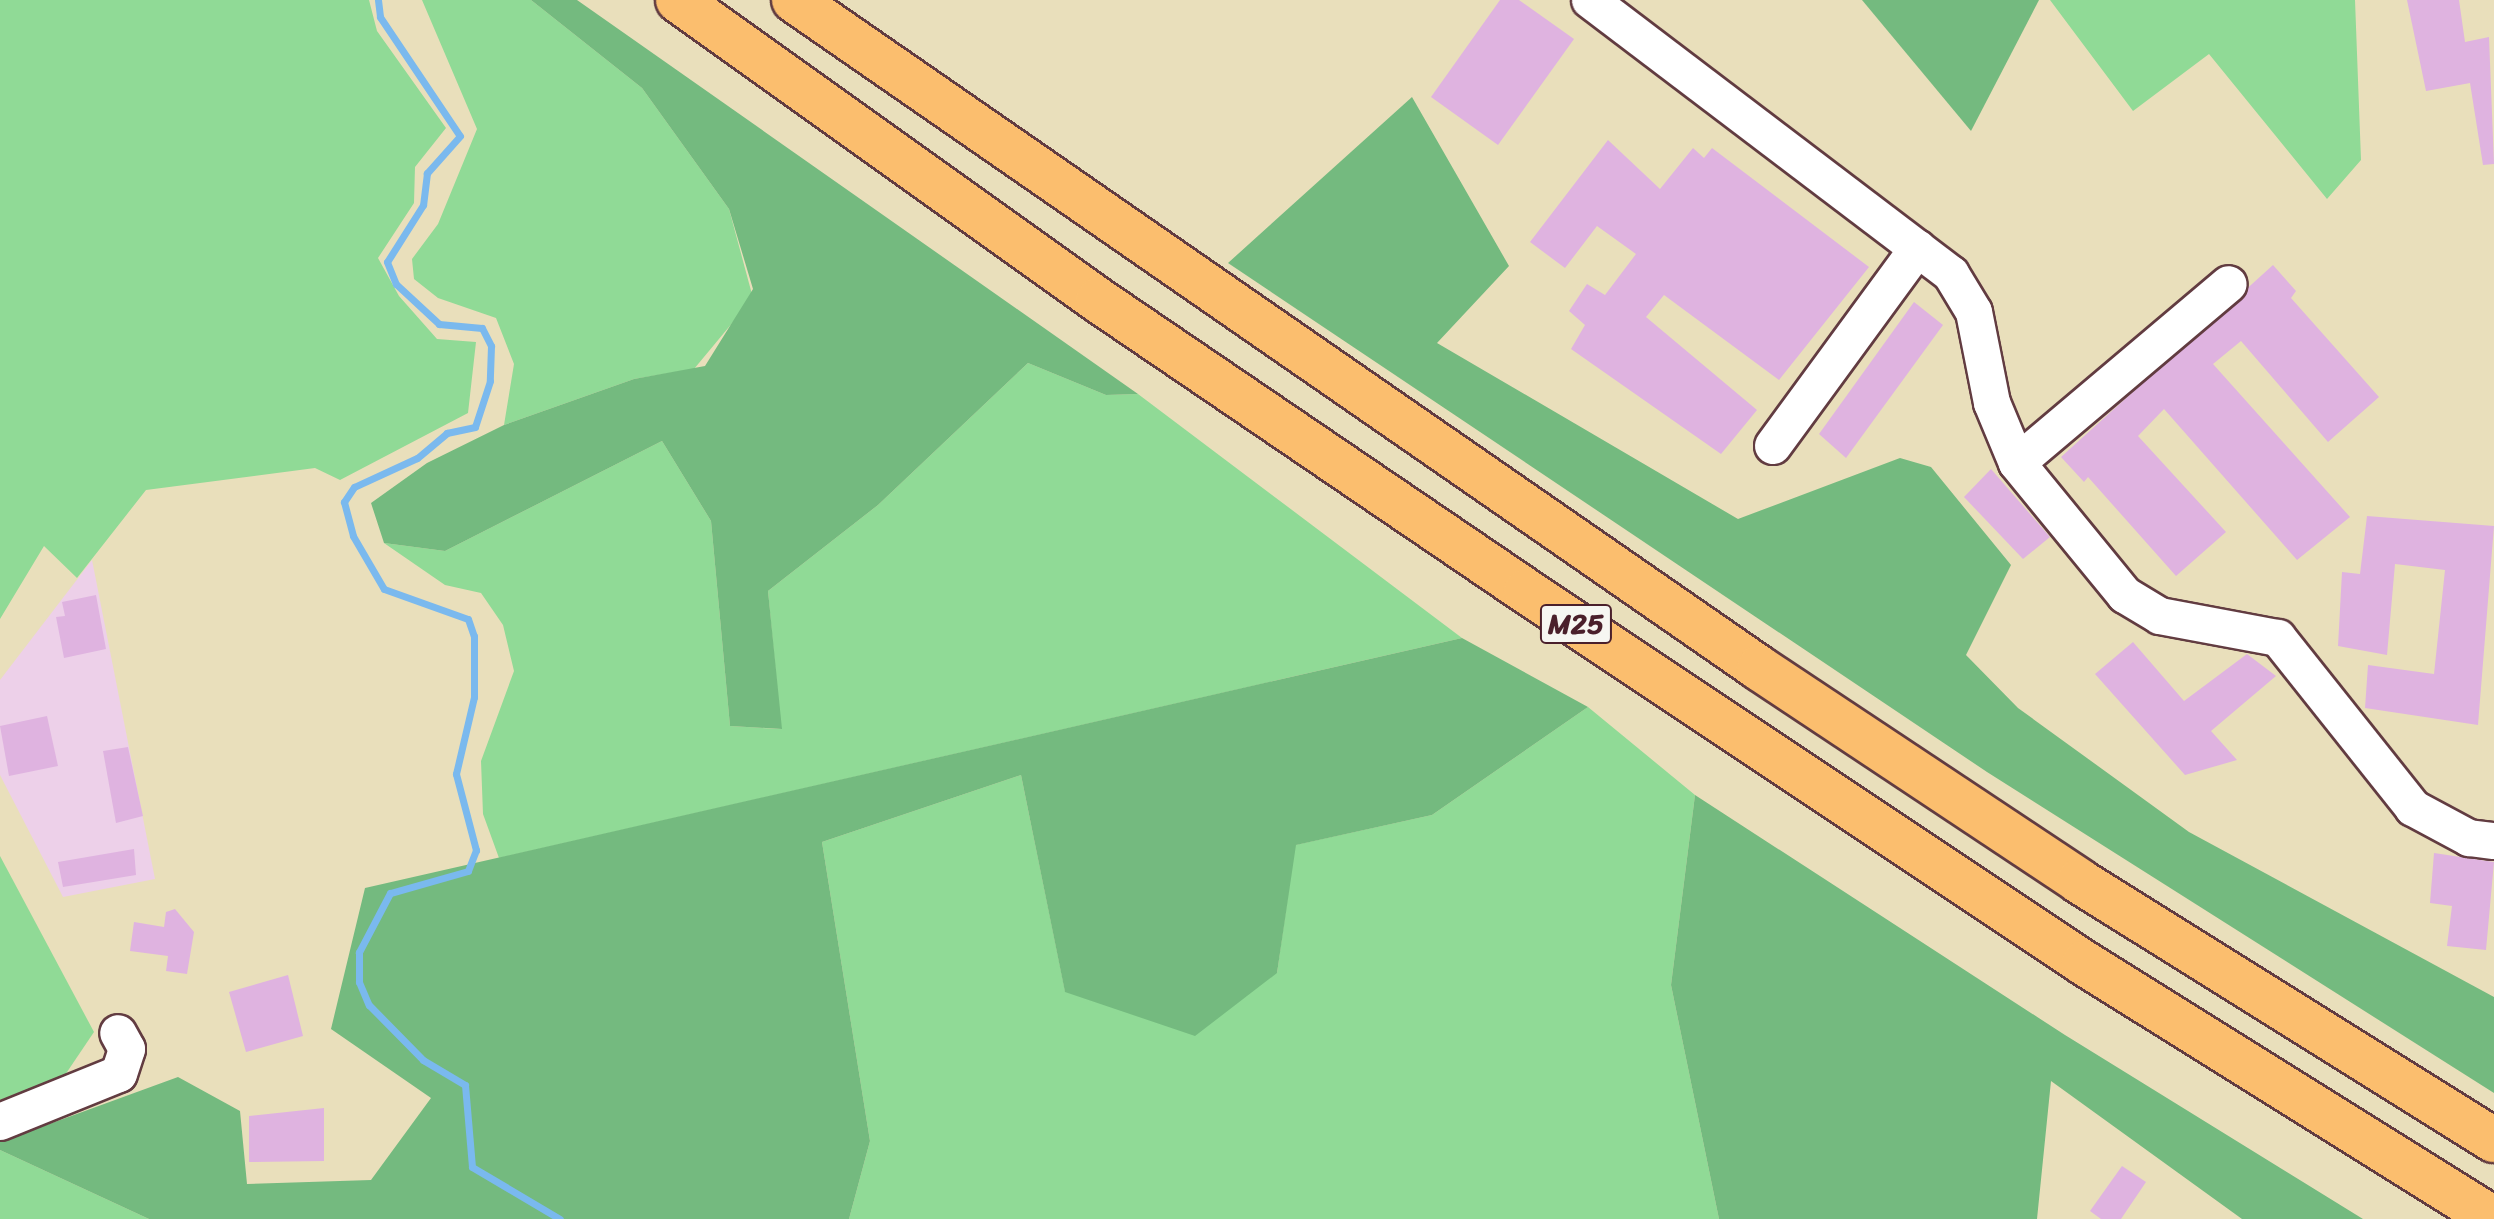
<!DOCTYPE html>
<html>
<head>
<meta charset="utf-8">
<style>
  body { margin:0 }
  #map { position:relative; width:2494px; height:1219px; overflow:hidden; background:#e9dfbb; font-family:Sriracha,sans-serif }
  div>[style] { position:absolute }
  .built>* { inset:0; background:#edd0e9 }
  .green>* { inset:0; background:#90da96 }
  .forest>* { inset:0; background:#74ba7f }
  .stream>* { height:7px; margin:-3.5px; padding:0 3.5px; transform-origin:3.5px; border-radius:3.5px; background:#7ab9ee }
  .building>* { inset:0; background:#dfb3e0 }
  .roads { filter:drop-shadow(2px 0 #623c41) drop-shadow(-2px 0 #623c41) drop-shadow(0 2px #623c41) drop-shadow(0 -2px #623c41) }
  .minor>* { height:36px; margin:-18px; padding:0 18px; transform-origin:18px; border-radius:18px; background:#fff }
  .highway>* { height:44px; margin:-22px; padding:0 22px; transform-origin:22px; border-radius:22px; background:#fbbe6e }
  span { translate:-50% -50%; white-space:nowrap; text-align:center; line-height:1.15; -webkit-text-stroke:6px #f6f6f2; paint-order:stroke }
  .shield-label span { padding:2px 6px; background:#f6f6f2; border:2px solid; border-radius:6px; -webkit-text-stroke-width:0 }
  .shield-label { font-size:28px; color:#4a1f2b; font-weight:700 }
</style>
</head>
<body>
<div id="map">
  <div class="built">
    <i style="clip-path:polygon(92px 560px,155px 879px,63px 897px,0 775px,0 680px)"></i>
  </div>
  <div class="green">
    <i style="clip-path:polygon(0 0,369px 0,377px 31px,446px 128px,415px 167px,414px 203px,378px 258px,399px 296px,437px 339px,476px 342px,468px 413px,340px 480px,315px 468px,146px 490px,77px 578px,44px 546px,0 619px)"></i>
    <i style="clip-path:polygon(422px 0,531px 0,642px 88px,729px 209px,753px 298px,694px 369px,634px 379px,504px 425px,514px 364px,496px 318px,438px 298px,414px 279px,412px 259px,438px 224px,477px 129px)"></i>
    <i style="clip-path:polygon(2050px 0,2355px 0,2361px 160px,2327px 199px,2209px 54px,2133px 111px)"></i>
    <i style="clip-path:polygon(1028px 363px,1106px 395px,1138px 394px,1462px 638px,499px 858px,483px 814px,481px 761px,514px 671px,503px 625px,481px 593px,445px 585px,384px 543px,445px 551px,662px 441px,711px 521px,730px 726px,781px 729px,768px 591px,878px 505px)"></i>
    <i style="clip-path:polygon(1588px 707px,1695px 795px,1671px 985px,1719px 1219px,849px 1219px,870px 1141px,822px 842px,1021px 775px,1065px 991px,1277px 973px,1295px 845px,1432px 815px)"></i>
    <i style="clip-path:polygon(0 856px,94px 1032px,65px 1075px,0 1100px)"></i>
    <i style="clip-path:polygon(0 1150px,149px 1219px,0 1219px)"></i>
  </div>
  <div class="forest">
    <i style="clip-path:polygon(531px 0,577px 0,1138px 394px,1106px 395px,1028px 363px,878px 505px,768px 591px,782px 729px,730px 726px,711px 521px,662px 441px,445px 551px,384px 543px,371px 503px,427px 463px,504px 425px,634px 379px,705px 366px,753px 289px,729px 209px,642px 88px)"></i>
    <i style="clip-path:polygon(1862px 0,2039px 0,1971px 131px)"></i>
    <i style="clip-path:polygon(1412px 97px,1509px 266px,1437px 343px,1738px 519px,1900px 458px,1931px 467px,2011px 565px,1966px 655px,2018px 708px,2189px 832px,2494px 997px,2494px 1093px,1987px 772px,1228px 263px)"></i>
    <i style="clip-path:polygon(1462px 638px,1588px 707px,1432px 815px,1296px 845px,1277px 973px,1195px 1036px,1065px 992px,1021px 775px,822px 842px,870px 1141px,849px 1219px,149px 1219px,0 1150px,0 1142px,178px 1077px,240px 1111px,247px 1184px,371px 1180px,431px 1098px,331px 1029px,365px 888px)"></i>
    <i style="clip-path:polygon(1695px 795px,2065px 1035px,2363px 1219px,2242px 1219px,2051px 1081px,2037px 1219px,1719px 1219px,1671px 985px)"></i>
  </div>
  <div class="stream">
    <i style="left:378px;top:0;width:17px;rotate:83deg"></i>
    <i style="left:380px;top:17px;width:143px;rotate:56.1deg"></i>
    <i style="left:460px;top:136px;width:50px;rotate:131.7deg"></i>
    <i style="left:427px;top:173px;width:32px;rotate:97deg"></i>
    <i style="left:423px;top:205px;width:67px;rotate:122.3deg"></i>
    <i style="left:387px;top:262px;width:24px;rotate:68deg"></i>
    <i style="left:396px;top:284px;width:59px;rotate:42.9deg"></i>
    <i style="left:439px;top:324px;width:43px;rotate:5.3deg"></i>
    <i style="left:482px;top:328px;width:20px;rotate:63deg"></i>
    <i style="left:491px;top:346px;width:35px;rotate:92deg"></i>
    <i style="left:490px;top:381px;width:48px;rotate:108.1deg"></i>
    <i style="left:475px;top:427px;width:29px;rotate:168deg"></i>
    <i style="left:447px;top:433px;width:39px;rotate:140deg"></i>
    <i style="left:417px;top:458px;width:69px;rotate:155.3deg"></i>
    <i style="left:354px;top:487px;width:18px;rotate:124deg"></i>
    <i style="left:344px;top:502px;width:35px;rotate:75deg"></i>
    <i style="left:353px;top:536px;width:61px;rotate:59.7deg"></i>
    <i style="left:384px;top:589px;width:89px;rotate:19.7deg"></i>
    <i style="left:468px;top:619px;width:18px;rotate:71deg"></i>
    <i style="left:474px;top:636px;width:61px;rotate:90deg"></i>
    <i style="left:474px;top:697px;width:79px;rotate:103.2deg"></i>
    <i style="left:456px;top:774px;width:79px;rotate:75.3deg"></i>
    <i style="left:476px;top:850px;width:22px;rotate:111deg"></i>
    <i style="left:468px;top:871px;width:81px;rotate:164.2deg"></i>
    <i style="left:390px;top:893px;width:67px;rotate:117.7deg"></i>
    <i style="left:359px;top:952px;width:30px;rotate:90deg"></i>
    <i style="left:359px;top:982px;width:25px;rotate:67deg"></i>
    <i style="left:369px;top:1005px;width:77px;rotate:45.5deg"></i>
    <i style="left:423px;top:1060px;width:49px;rotate:30.8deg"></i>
    <i style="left:465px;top:1085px;width:82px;rotate:85.1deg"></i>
    <i style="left:472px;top:1167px;width:102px;rotate:30.6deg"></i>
  </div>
  <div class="building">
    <i style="clip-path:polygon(1500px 0,1519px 0,1574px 39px,1498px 145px,1431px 97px)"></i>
    <i style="clip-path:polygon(2407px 0,2459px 0,2465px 42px,2489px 37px,2494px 164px,2483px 165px,2470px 83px,2426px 91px)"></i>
    <i style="clip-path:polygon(1608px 140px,1660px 189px,1693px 148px,1704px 158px,1712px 148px,1869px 267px,1779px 380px,1664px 295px,1646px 317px,1757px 410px,1721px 454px,1571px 349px,1585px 325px,1569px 311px,1587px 284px,1605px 295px,1636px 254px,1597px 226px,1565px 268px,1530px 242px)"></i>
    <i style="clip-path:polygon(2273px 265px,2296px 291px,2291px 298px,2379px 397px,2328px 442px,2241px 341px,2213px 364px,2350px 517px,2297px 560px,2164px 409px,2138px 436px,2226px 532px,2176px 576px,2088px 477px,2084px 482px,2061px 457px)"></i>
    <i style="clip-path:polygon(1914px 302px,1943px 325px,1846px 458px,1819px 434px)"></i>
    <i style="clip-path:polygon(1991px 469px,2050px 537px,2023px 559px,1964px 497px)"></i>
    <i style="clip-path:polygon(2367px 516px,2494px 526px,2478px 725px,2365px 708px,2368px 665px,2434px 674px,2445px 570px,2395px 564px,2387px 655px,2338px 646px,2342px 572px,2360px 574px)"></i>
    <i style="clip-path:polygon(96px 595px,106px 649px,64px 658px,56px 617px,65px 616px,62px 602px)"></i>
    <i style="clip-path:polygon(2133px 642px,2184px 701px,2247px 654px,2276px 676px,2211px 731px,2237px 760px,2185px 775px,2095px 674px)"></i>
    <i style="clip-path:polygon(47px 716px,58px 766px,9px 776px,0 726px)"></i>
    <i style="clip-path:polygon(128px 747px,143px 816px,116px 823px,103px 751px)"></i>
    <i style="clip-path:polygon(134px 849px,136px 875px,63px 887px,58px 862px)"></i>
    <i style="clip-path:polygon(2434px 853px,2494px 862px,2486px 950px,2447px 946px,2452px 906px,2430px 903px)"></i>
    <i style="clip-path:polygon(175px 909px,194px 932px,187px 974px,166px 971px,168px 956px,130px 951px,134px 922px,164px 927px,166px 912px)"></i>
    <i style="clip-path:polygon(288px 975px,303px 1036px,246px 1052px,229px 992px)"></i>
    <i style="clip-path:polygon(324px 1108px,324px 1161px,249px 1162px,249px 1116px)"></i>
    <i style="clip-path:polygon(2122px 1166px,2146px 1182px,2121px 1219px,2101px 1219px,2090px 1211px)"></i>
  </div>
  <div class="roads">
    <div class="minor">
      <i style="left:1590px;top:0;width:453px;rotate:37.2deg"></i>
      <i style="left:1951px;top:274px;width:44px;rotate:58.8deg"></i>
      <i style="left:1974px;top:312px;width:93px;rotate:78.8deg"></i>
      <i style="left:1992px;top:403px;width:65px;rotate:67.4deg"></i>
      <i style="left:2017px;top:463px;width:171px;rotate:50.7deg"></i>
      <i style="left:2125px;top:595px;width:41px;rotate:31deg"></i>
      <i style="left:2160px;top:616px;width:120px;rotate:10.6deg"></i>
      <i style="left:2278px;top:638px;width:217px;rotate:51.5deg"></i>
      <i style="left:2413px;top:808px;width:64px;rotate:28.2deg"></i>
      <i style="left:2469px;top:838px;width:25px;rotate:7deg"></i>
      <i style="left:1773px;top:446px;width:245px;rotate:-53.8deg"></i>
      <i style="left:2017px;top:463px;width:277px;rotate:-40.2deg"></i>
      <i style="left:0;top:1122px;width:128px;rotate:-22deg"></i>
      <i style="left:119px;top:1074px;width:26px;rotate:-72deg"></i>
      <i style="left:127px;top:1049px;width:18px;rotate:-119deg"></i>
    </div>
    <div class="highway">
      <i style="left:678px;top:0;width:516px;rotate:35.54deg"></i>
      <i style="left:1098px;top:300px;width:518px;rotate:34.21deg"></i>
      <i style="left:1526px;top:591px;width:671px;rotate:33.69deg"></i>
      <i style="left:2084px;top:963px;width:483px;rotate:32deg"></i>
      <i style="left:794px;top:0;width:1174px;rotate:34.69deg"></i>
      <i style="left:1759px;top:668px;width:384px;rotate:33.6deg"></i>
      <i style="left:2079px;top:881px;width:489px;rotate:32deg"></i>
    </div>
  </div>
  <div class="shield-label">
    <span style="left:1576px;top:624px">M25</span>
  </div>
</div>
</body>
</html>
